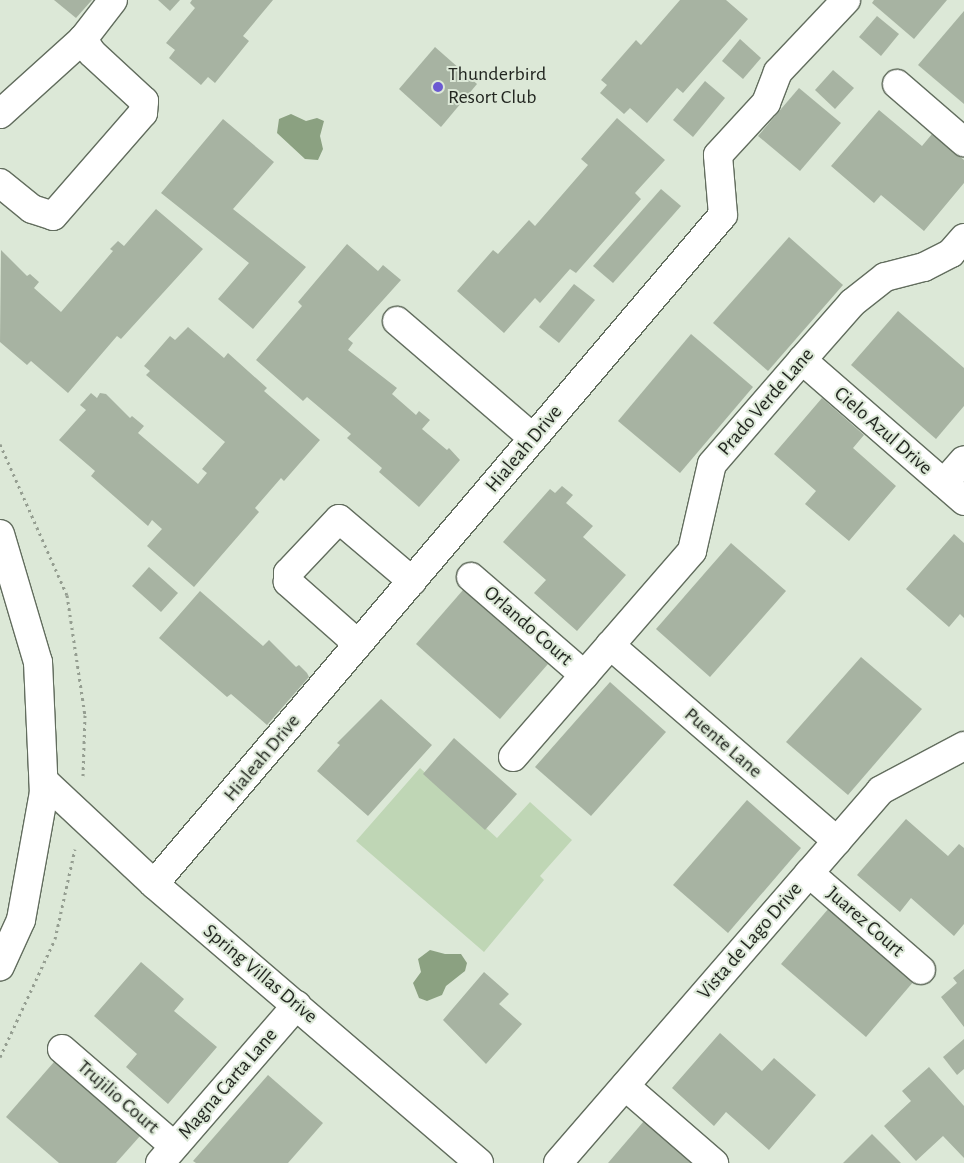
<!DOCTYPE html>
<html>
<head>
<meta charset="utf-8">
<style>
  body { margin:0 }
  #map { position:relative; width:964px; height:1163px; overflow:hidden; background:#dce8d7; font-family:"Alegreya Sans",sans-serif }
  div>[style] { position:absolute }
  .green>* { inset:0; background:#bfd6b5 }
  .water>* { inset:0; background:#8ba181 }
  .building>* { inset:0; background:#a7b3a2 }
  .path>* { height:3px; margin-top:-1.5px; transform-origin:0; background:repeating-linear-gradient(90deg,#959e91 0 2.5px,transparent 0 6.5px) }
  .roads { filter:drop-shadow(1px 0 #626d5e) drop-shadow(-1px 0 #626d5e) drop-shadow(0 1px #626d5e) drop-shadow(0 -1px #626d5e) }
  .minor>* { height:28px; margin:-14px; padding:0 14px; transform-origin:14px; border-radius:14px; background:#fff }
  .dots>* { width:14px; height:14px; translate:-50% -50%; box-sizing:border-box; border:2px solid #dce8d7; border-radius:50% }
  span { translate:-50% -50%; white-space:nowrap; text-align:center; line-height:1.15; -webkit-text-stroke:4px #dce8d7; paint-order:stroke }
  .poi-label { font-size:20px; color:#232721 }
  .left { translate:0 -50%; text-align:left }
  .street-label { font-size:20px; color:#232721 }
</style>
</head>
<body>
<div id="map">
  <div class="green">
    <i style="clip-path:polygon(420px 768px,497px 838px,530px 802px,572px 840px,540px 876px,544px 880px,484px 952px,356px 841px)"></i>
  </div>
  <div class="water">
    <i style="clip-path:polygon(291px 114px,306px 121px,317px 118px,324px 121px,320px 136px,323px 149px,318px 160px,305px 159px,277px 133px,279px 119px)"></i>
    <i style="clip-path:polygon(430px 950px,445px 954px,461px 954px,467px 963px,465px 971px,446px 986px,442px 995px,427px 1001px,419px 998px,413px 983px,421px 972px,418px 959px)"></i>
  </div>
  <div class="building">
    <i style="clip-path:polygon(54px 0,92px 0,76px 18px)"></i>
    <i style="clip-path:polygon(158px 0,180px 0,170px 11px)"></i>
    <i style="clip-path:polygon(192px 0,273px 0,243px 36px,249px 41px,215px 83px,208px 77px,201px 85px,169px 58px,175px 50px,166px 43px,195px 8px,190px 3px)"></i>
    <i style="clip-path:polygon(680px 0,726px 0,748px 19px,683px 93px,677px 88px,647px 123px,630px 108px,624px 114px,600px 93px,607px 85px,601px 80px,636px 40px,641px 45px)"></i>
    <i style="clip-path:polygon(874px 0,947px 0,914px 39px,872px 3px)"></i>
    <i style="clip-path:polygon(964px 11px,964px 104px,918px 65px)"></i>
    <i style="clip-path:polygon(877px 16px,899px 34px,881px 56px,859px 37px)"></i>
    <i style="clip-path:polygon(740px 39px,761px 58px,743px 79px,722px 61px)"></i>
    <i style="clip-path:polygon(435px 47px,477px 84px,441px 127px,399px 89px)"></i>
    <i style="clip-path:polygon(833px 70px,854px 88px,835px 109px,815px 90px)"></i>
    <i style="clip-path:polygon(705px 81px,725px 98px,693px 137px,673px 120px)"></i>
    <i style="clip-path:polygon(799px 88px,841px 123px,800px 171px,758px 136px)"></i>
    <i style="clip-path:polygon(879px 110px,922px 146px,932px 134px,964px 160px,964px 183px,924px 231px,881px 195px,874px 203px,831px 166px)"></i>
    <i style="clip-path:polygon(617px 118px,665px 160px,635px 193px,641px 199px,576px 273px,570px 269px,540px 303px,535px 298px,504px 333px,457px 291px,493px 250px,498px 254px,529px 220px,535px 226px,588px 165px,581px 159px)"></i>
    <i style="clip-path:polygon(223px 119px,274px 162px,233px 209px,306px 267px,253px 329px,218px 299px,249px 263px,161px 193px)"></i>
    <i style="clip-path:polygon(661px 189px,681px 206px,613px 283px,593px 266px)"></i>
    <i style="clip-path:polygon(156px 209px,203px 249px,121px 339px,117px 336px,68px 393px,31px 361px,27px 365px,0 342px,1px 250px,27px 276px,30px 274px,39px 282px,34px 288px,61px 312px,113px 251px,110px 249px,118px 241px,124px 246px)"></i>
    <i style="clip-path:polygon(789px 237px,843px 285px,768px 371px,713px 323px)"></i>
    <i style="clip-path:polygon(347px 244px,378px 271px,383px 265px,401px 280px,348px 339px,353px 343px,348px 350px,397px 388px,392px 394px,416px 415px,419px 411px,430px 420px,422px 429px,447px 450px,449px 448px,460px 460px,419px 507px,379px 472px,382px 468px,347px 438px,351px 434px,307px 397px,303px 401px,256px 360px,302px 306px,298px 302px)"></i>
    <i style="clip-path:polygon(574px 284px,595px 300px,559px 343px,539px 327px)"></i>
    <i style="clip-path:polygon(898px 311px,964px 368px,964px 406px,936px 439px,851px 365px)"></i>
    <i style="clip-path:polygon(188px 327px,224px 358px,228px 353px,267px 388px,264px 391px,320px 440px,284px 481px,281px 478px,255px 508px,259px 512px,194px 587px,147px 546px,162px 529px,152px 520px,148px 526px,91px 476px,95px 471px,59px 440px,86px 410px,80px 405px,91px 393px,97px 398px,100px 393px,106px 394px,130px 418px,132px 416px,144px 426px,138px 433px,198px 484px,207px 473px,202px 469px,225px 442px,146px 375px,150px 371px,144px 366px,170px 336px,175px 340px)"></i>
    <i style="clip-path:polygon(691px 334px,753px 387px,680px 473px,618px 421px)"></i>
    <i style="clip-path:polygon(822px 398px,864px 435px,853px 448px,896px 486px,849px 541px,805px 504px,816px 491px,774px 454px)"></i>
    <i style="clip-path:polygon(562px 486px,573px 495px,566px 503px,593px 526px,583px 537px,626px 575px,577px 631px,534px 593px,546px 580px,503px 542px,550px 489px,555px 493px)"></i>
    <i style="clip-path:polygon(954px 534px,964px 543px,964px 618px,960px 614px,949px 627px,906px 589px)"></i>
    <i style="clip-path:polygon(731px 543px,786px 591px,710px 677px,656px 629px)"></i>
    <i style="clip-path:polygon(149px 567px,178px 593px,161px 612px,132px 586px)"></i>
    <i style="clip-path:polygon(463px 590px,548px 664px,500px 719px,416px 644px)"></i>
    <i style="clip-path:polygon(200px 591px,263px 646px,269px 640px,296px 667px,299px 665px,307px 673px,309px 677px,267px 725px,231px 694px,227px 697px,159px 638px)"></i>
    <i style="clip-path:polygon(861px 657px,922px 709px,848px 795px,786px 742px)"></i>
    <i style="clip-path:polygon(610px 682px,666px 732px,591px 816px,535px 767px)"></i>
    <i style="clip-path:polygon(381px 699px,432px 745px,368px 816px,317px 771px,340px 745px,337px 743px)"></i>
    <i style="clip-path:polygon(454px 738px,517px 794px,485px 830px,423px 774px)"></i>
    <i style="clip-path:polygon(747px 800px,801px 848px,728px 933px,673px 885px)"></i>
    <i style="clip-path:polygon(906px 819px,948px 856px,959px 844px,964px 848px,964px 924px,954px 936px,911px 898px,900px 912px,857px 875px)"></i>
    <i style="clip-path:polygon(829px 908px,914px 981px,866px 1037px,781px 964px)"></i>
    <i style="clip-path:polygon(141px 962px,184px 999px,174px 1011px,217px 1047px,168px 1104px,126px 1067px,137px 1054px,94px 1016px)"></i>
    <i style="clip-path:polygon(964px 969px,964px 1027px,941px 997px,957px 983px,953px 978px)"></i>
    <i style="clip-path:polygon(484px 972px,509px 994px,499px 1004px,522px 1024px,486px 1064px,443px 1020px)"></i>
    <i style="clip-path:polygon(720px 1033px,762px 1071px,774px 1058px,816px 1095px,769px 1150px,726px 1112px,714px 1126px,672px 1088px)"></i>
    <i style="clip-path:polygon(964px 1039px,964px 1069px,957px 1075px,943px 1057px)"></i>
    <i style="clip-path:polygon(54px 1062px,140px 1136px,116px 1163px,59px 1163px,6px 1117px)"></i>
    <i style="clip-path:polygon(929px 1067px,964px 1106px,964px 1158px,943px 1136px,916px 1161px,884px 1126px,911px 1101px,902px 1091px)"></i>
    <i style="clip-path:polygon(268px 1075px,323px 1123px,288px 1163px,196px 1163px,193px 1161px)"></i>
    <i style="clip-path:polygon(644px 1121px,666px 1140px,692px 1163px,608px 1163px)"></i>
    <i style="clip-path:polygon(872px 1134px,901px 1163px,843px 1163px)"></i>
  </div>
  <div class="path">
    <i style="left:0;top:444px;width:165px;rotate:66.1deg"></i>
    <i style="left:67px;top:595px;width:121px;rotate:81.5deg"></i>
    <i style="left:85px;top:715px;width:61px;rotate:91.9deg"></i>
    <i style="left:0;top:1057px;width:130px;rotate:-65deg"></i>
    <i style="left:55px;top:939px;width:92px;rotate:-77.5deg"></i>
  </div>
  <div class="roads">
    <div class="minor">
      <i style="left:897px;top:84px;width:89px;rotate:40.9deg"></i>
      <i style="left:0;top:114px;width:112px;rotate:-42.1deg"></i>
      <i style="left:83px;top:39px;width:49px;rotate:-52.4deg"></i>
      <i style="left:0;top:183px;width:41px;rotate:39.1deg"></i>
      <i style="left:32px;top:209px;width:22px;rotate:18deg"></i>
      <i style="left:53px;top:216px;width:137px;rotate:-48.9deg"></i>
      <i style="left:143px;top:113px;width:12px;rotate:-85deg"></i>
      <i style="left:144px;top:101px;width:71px;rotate:-137.3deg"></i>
      <i style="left:92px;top:53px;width:17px;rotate:-123deg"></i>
      <i style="left:397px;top:321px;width:179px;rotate:40.7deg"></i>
      <i style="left:802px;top:360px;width:215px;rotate:41deg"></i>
      <i style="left:944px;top:483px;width:30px;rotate:-49deg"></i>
      <i style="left:0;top:534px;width:134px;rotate:73.5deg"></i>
      <i style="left:38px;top:662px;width:130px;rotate:87.4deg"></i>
      <i style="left:44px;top:792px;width:130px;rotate:100.2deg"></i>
      <i style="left:21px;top:920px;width:51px;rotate:114.5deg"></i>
      <i style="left:471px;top:577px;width:150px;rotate:40.9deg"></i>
      <i style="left:358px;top:644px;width:94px;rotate:-138.5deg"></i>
      <i style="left:288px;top:582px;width:9px;rotate:-90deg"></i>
      <i style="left:288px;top:573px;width:74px;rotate:-46.6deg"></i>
      <i style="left:339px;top:519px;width:96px;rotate:40.3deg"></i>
      <i style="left:610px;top:645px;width:300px;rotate:40.8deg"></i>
      <i style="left:513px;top:757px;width:273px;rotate:-49deg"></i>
      <i style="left:692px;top:551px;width:89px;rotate:-77.1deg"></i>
      <i style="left:712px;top:464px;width:138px;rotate:-49.1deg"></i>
      <i style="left:802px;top:360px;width:76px;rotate:-48.7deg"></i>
      <i style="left:852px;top:303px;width:42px;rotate:-38.2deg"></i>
      <i style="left:885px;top:277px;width:40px;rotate:-14.4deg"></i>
      <i style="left:924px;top:267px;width:30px;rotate:-27deg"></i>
      <i style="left:951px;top:253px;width:20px;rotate:-49deg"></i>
      <i style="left:44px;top:781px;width:151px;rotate:43.1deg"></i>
      <i style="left:154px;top:884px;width:428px;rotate:40.6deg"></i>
      <i style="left:809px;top:873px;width:148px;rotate:40.9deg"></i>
      <i style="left:154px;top:884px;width:878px;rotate:-49.62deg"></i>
      <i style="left:723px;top:215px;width:60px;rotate:-94.8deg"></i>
      <i style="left:718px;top:155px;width:71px;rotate:-47.3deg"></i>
      <i style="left:766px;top:103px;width:33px;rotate:-69deg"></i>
      <i style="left:778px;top:72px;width:99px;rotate:-46.6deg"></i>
      <i style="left:62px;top:1049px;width:148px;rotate:40.9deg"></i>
      <i style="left:625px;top:1086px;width:118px;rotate:40.9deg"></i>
      <i style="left:160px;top:1163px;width:209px;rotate:-49.1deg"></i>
      <i style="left:558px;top:1163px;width:493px;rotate:-49.1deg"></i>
      <i style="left:881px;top:790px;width:94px;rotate:-27.9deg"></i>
    </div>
  </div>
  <div class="dots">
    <i style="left:438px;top:87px;background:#6b59d2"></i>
  </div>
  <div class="poi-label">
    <span class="left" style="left:448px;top:86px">Thunderbird<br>Resort Club</span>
  </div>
  <div class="street-label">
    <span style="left:766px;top:402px;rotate:-49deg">Prado Verde Lane</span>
    <span style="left:883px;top:431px;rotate:41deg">Cielo Azul Drive</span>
    <span style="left:524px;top:449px;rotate:-50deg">Hialeah Drive</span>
    <span style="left:528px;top:626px;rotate:41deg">Orlando Court</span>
    <span style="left:723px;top:743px;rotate:41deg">Puente Lane</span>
    <span style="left:262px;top:758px;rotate:-50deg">Hialeah Drive</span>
    <span style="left:865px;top:922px;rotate:41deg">Juarez Court</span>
    <span style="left:750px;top:941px;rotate:-49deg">Vista de Lago Drive</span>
    <span style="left:260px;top:974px;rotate:40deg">Spring Villas Drive</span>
    <span style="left:228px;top:1084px;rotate:-49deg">Magna Carta Lane</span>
    <span style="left:118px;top:1097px;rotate:41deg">Trujilio Court</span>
  </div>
</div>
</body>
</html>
